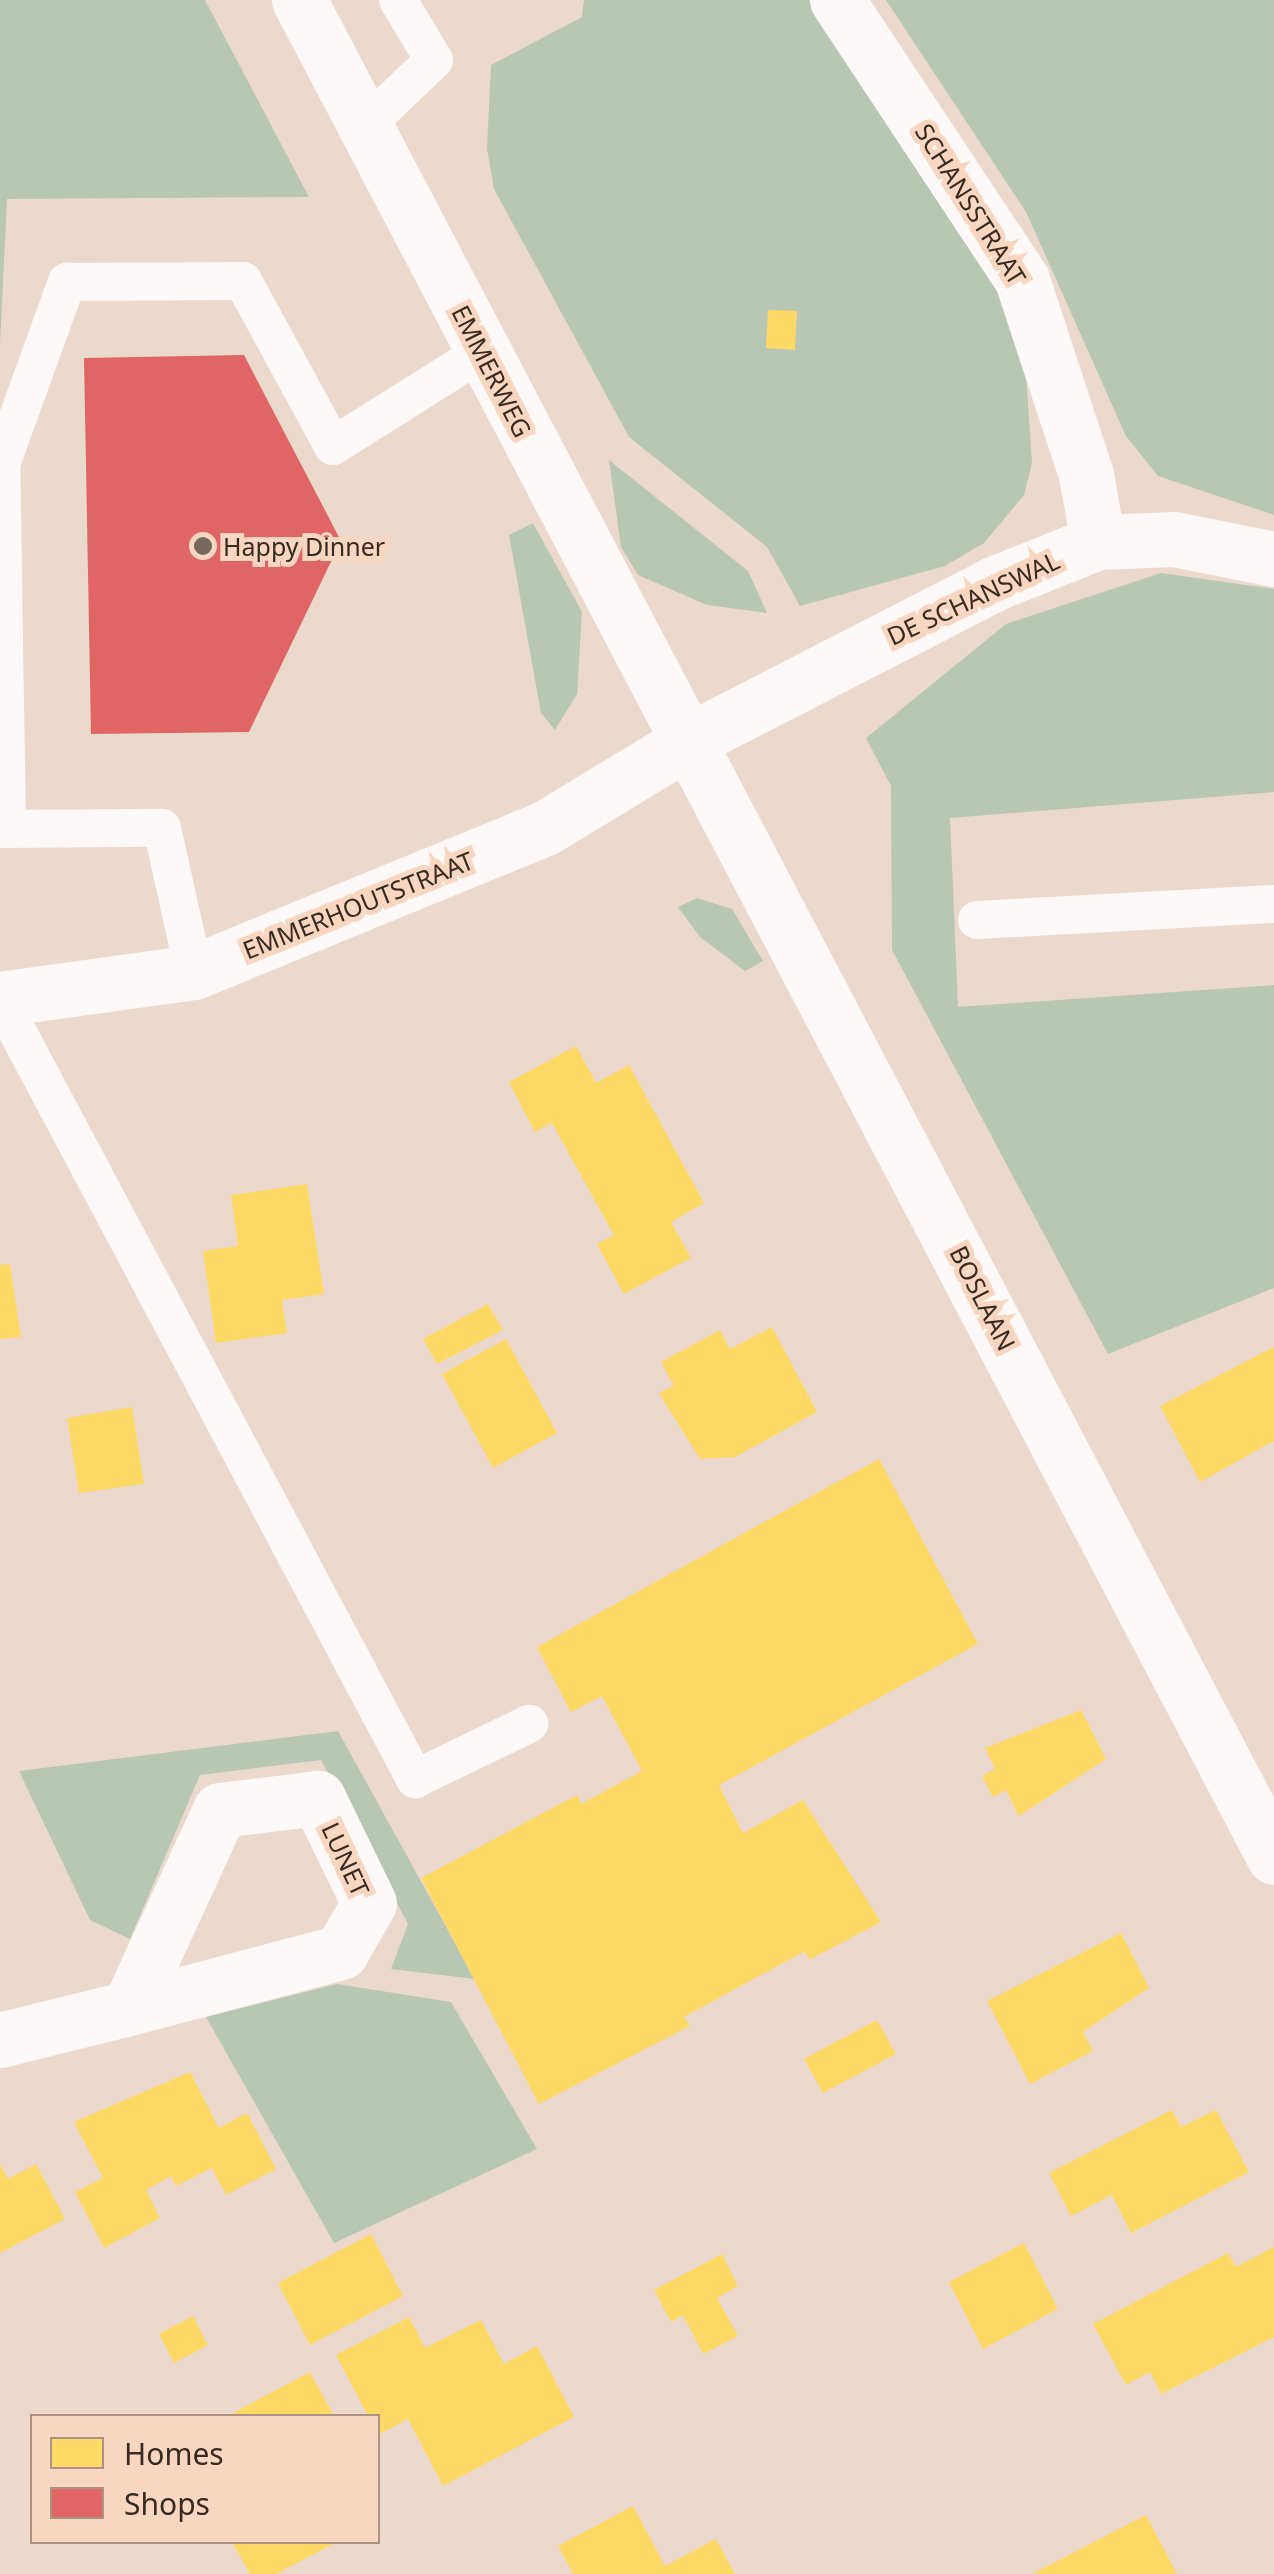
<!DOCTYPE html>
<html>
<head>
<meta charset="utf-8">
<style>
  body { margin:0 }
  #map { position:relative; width:1274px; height:2574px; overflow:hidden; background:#ebd9ce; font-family:"Noto Sans",sans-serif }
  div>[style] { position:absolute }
  .green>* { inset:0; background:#b8c6b4 }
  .homes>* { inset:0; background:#ffd966 }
  .shops>* { inset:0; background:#e06666 }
  .lane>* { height:38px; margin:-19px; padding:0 19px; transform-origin:19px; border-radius:19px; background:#fcf9f8 }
  .street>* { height:55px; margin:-27.5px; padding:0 27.5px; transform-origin:27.5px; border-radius:27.5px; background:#fcf9f8 }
  .secondary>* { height:55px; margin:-27.5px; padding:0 27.5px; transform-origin:27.5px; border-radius:27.5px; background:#fcf9f8 }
  .dots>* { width:28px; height:28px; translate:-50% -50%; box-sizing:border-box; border:5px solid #f8d6c1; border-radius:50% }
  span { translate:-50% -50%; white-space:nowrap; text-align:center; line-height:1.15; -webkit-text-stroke:10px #f8d6c1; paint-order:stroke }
  .street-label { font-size:25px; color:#382b23 }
  .poi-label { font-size:25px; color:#382b23 }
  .left { translate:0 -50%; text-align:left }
  .legend { position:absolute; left:30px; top:2414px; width:350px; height:130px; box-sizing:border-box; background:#f8d6c1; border:2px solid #ab9282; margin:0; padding:12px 18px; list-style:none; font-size:30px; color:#382b23 }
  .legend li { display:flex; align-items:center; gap:20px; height:50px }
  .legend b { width:50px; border:2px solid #ab9282 }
</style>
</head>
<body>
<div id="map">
  <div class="green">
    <i style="clip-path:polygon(0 0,205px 0,309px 197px,7px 199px,0 344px)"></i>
    <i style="clip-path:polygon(584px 0,809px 0,980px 248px,1025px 359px,1032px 463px,1024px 495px,984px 543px,945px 566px,800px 606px,767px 547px,629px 437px,494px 189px,487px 148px,491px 65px,582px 17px)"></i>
    <i style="clip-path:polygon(886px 0,1274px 0,1274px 515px,1158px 476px,1126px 436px,1026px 212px)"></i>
    <i style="clip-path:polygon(609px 460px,748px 571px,767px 613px,707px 605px,638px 575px,621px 547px)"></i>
    <i style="clip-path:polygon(533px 523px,582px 612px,577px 694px,555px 730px,541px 713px,509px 535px)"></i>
    <i style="clip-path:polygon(1161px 573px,1274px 589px,1274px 792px,950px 818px,958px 1007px,1274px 985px,1274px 1288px,1108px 1354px,892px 950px,891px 786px,866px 738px,1006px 624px)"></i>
    <i style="clip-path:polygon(697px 898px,732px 909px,763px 961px,745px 971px,700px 937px,678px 907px)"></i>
    <i style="clip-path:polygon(338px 1731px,475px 1979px,391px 1969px,408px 1924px,321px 1760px,200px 1775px,130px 1939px,90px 1920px,19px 1771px)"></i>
    <i style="clip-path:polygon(337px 1984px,451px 2002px,537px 2149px,334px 2243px,206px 2017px)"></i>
  </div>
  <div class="homes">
    <i style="clip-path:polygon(768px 310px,797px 311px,795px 350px,766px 348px)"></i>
    <i style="clip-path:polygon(576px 1046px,596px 1083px,629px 1065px,704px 1203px,671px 1222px,691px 1258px,624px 1294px,597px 1244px,614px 1235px,552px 1123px,535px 1132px,509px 1082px)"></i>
    <i style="clip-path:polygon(307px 1184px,324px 1294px,282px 1300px,287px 1333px,216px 1343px,203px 1251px,238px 1246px,231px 1195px)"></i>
    <i style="clip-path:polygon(10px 1264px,21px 1337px,0 1339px,0 1265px)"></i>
    <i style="clip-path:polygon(488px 1304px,503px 1330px,437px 1364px,423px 1339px)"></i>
    <i style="clip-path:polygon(772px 1327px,817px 1412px,735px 1457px,700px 1459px,659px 1393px,674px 1386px,661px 1362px,720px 1330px,730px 1349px)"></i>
    <i style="clip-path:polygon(506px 1339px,557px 1433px,493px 1468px,442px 1374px)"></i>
    <i style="clip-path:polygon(1274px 1347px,1274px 1441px,1200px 1482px,1160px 1406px)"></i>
    <i style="clip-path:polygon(132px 1407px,144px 1484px,79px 1493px,67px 1418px)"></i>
    <i style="clip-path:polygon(879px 1459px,978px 1644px,719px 1785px,743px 1833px,803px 1800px,881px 1922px,809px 1960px,805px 1951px,684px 2017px,690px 2026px,539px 2104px,421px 1878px,577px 1795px,581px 1804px,642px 1771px,602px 1696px,571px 1712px,537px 1647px)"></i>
    <i style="clip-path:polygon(1081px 1710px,1106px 1759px,1019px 1816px,1006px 1790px,993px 1797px,982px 1776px,995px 1769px,985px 1748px)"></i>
    <i style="clip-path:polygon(1121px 1933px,1149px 1988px,1083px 2032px,1093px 2051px,1030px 2084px,987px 2001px)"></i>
    <i style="clip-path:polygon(877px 2020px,896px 2054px,823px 2093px,804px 2059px)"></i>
    <i style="clip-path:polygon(190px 2072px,219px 2128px,247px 2113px,276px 2169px,226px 2195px,212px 2168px,176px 2186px,171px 2176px,146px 2190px,160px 2218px,104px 2248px,75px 2192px,103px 2178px,74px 2122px)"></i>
    <i style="clip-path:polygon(1172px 2110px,1181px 2127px,1216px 2110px,1249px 2172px,1131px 2233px,1112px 2195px,1071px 2216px,1049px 2173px)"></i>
    <i style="clip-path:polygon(0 2164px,8px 2179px,36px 2164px,65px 2219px,0 2253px)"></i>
    <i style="clip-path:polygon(371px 2234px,403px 2296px,310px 2345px,278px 2283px)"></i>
    <i style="clip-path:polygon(1024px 2243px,1058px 2309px,983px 2349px,949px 2282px)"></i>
    <i style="clip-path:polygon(1274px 2247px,1274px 2337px,1161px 2394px,1150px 2372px,1126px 2385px,1093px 2324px,1228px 2253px,1236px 2267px)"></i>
    <i style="clip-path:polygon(722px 2254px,738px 2286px,717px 2298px,738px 2336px,703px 2354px,683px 2315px,671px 2322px,654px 2290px)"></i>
    <i style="clip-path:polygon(193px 2316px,208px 2345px,174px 2363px,159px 2334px)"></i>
    <i style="clip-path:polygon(409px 2317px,425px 2348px,481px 2320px,504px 2364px,537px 2346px,574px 2417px,443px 2486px,408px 2419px,378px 2435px,378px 2416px,368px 2416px,336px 2355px)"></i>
    <i style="clip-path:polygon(310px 2372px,334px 2416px,235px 2416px,233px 2413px)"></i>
    <i style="clip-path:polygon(633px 2506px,665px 2566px,716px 2539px,735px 2574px,573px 2574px,558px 2546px)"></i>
    <i style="clip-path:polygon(1146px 2515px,1177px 2574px,1032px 2574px)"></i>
    <i style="clip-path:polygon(232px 2542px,337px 2542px,276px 2574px,250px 2574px)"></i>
  </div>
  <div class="shops">
    <i style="clip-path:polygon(244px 355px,341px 541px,249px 732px,91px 734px,84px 358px)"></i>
  </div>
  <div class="lane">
    <i style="left:366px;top:125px;width:94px;rotate:-43.7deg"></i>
    <i style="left:434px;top:60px;width:70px;rotate:-121deg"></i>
    <i style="left:0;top:829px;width:162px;rotate:-0.4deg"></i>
    <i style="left:162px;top:828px;width:148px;rotate:77.5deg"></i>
    <i style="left:7px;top:829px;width:365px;rotate:-90.9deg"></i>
    <i style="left:1px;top:464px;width:194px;rotate:-70.1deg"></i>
    <i style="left:67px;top:282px;width:176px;rotate:-0.3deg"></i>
    <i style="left:243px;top:281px;width:188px;rotate:61.4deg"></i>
    <i style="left:333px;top:446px;width:176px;rotate:-32.2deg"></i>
    <i style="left:977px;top:920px;width:297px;rotate:-3.1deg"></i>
    <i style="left:0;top:999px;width:884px;rotate:61.98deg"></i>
    <i style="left:415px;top:1779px;width:127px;rotate:-25.8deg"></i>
  </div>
  <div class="street">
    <i style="left:837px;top:0;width:336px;rotate:56.5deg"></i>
    <i style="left:1022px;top:280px;width:205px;rotate:71.8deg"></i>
    <i style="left:1086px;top:475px;width:68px;rotate:79.8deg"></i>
    <i style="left:692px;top:739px;width:339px;rotate:-27.2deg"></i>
    <i style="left:993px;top:584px;width:113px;rotate:-21.8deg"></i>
    <i style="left:1098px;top:542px;width:76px;rotate:-2.3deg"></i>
    <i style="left:1174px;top:539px;width:102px;rotate:11.3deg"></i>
    <i style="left:0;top:2040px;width:133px;rotate:-13.9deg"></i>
    <i style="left:129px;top:2008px;width:219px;rotate:-14.8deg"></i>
    <i style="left:341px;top:1952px;width:56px;rotate:-60.3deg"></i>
    <i style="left:369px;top:1903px;width:117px;rotate:-115.9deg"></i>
    <i style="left:318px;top:1798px;width:99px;rotate:173deg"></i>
    <i style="left:220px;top:1810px;width:218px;rotate:114.7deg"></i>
  </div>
  <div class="secondary">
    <i style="left:299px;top:0;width:2097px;rotate:62.3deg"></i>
    <i style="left:0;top:999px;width:196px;rotate:-7.9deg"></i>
    <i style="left:194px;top:972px;width:379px;rotate:-22.3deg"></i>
    <i style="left:545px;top:828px;width:172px;rotate:-31.2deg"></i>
  </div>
  <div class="dots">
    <i style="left:203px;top:546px;background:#77685f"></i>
  </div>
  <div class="street-label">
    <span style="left:971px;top:204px;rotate:58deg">SCHANSSTRAAT</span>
    <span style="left:492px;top:371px;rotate:63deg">EMMERWEG</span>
    <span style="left:973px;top:598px;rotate:-25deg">DE SCHANSWAL</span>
    <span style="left:358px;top:905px;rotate:-22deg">EMMERHOUTSTRAAT</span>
    <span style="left:983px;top:1298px;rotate:63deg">BOSLAAN</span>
    <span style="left:346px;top:1859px;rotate:65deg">LUNET</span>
  </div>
  <div class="poi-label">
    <span class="left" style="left:223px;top:546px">Happy Dinner</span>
  </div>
  <ul class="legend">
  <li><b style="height:28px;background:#ffd966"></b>Homes</li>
  <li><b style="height:28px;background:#e06666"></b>Shops</li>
  </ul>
</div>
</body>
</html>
